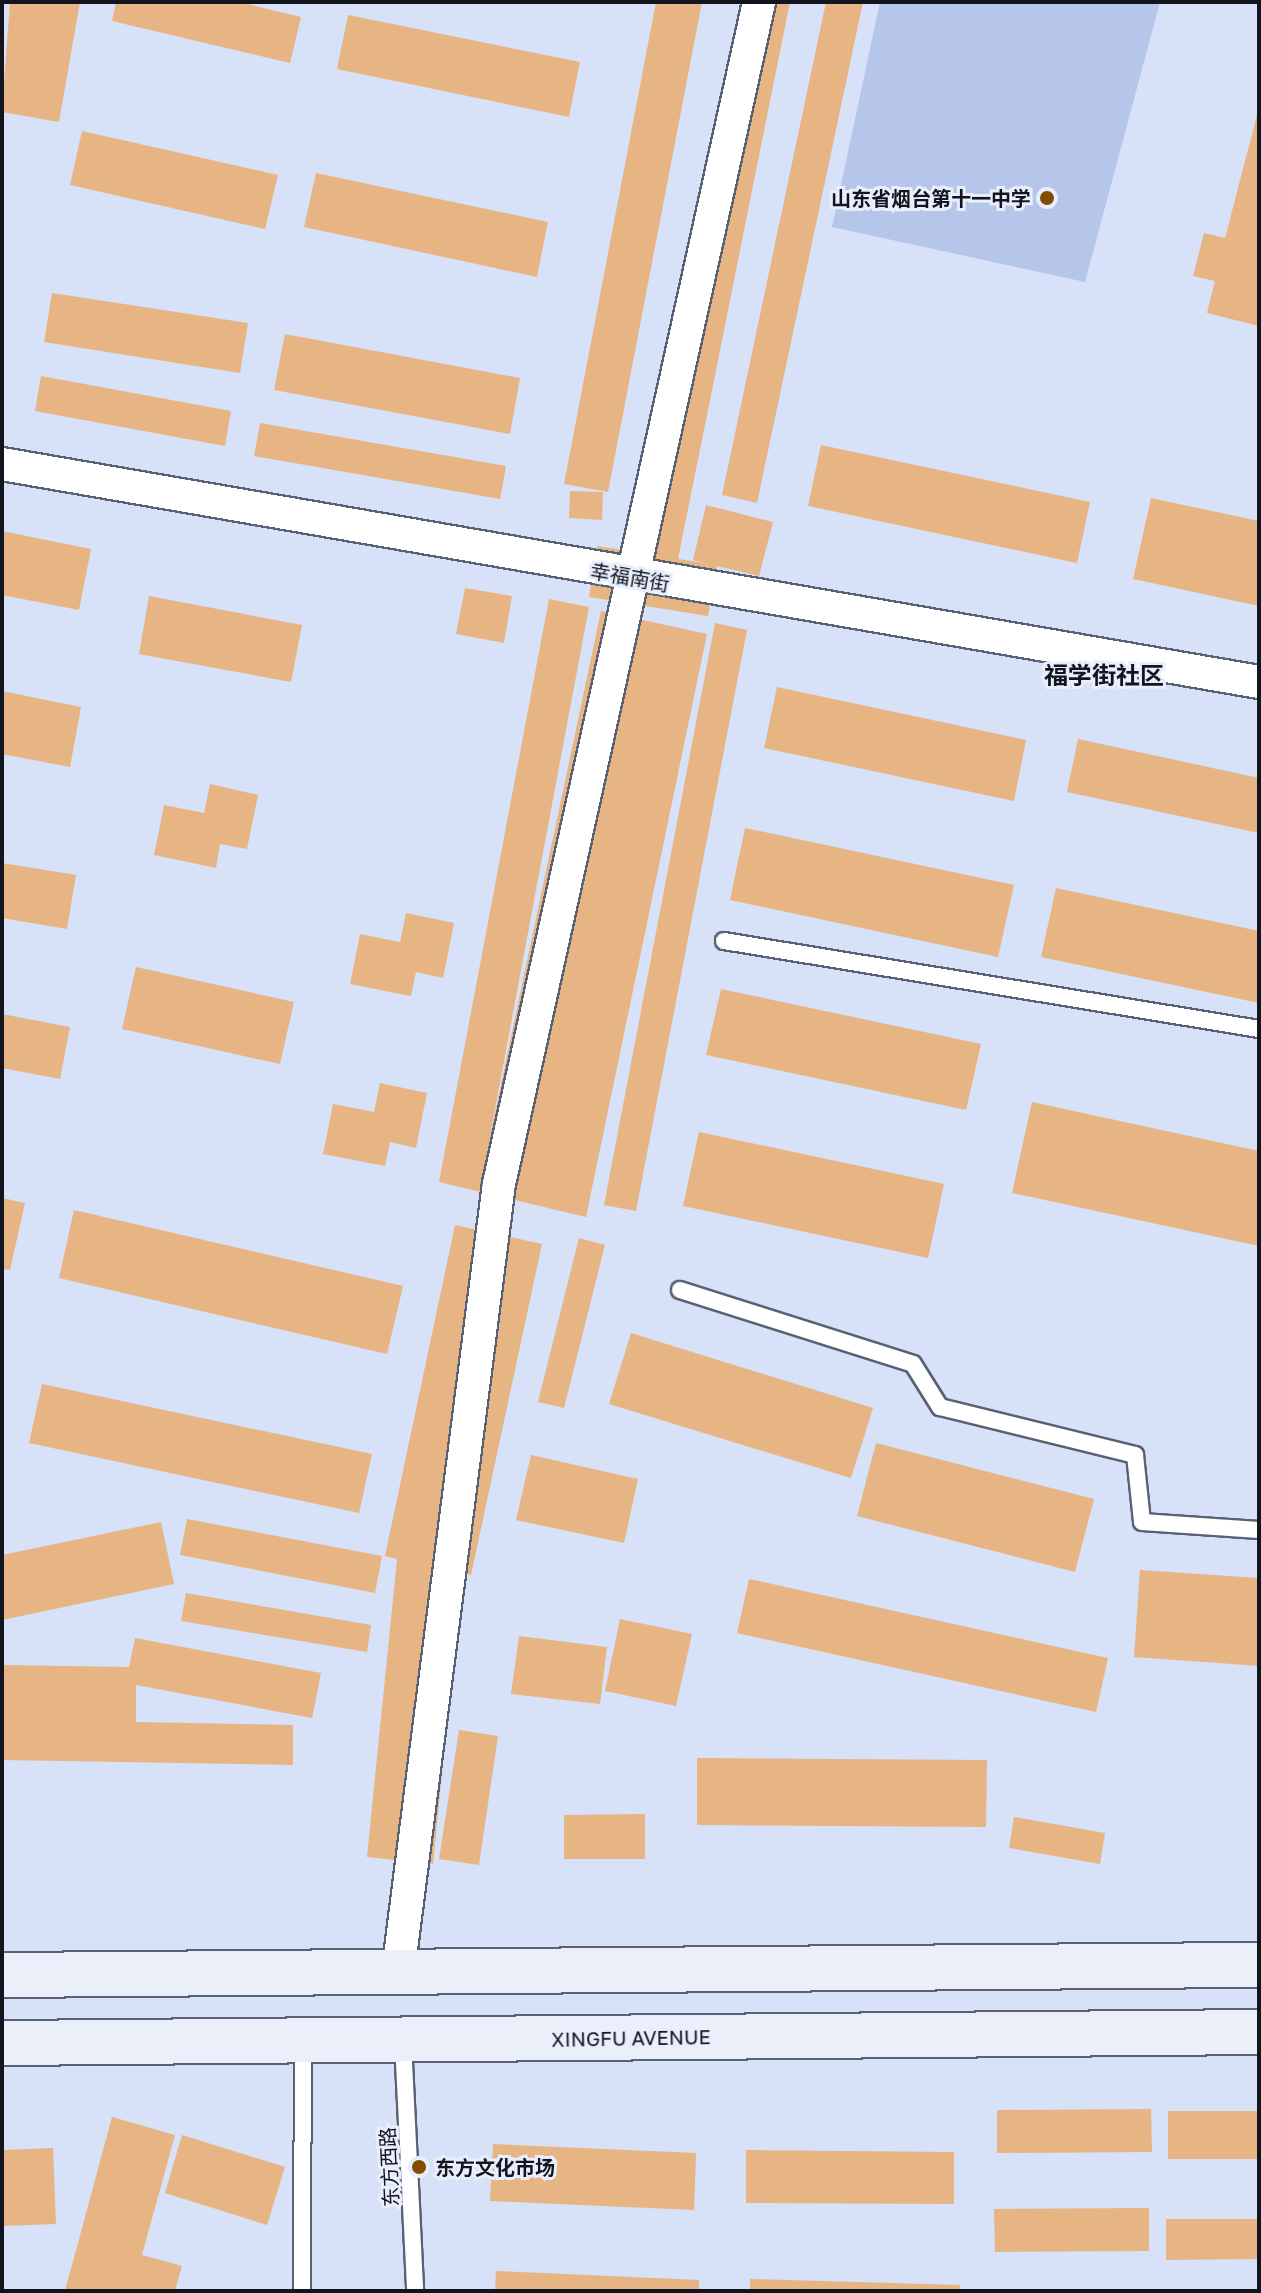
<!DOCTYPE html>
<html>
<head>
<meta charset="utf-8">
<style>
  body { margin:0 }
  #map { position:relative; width:1261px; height:2293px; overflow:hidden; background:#d7e1f7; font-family:"Golos Text","Noto Sans SC",sans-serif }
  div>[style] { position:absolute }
  .green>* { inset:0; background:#b6c6eb }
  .building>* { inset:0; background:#e7b484 }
  .roads { filter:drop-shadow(2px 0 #596174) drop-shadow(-2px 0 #596174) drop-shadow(0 2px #596174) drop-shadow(0 -2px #596174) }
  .lane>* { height:16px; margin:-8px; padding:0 8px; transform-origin:8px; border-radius:8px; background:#fff }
  .street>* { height:32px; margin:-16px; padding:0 16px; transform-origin:16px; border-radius:16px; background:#fff }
  .secondary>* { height:44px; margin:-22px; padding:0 22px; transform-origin:22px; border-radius:22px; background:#ebeffa }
  .dots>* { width:22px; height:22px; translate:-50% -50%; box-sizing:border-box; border:4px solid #e8eefc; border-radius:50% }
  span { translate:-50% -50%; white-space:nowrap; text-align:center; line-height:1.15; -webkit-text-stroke:6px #e8eefc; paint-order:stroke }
  .poi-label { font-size:20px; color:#12151d; font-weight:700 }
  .right { translate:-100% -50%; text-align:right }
  .left { translate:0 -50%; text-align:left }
  .street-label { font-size:20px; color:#12151d }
  .quarter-label { font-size:24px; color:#12151d; font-weight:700 }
  .frame { position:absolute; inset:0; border:4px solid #12151d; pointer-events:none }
</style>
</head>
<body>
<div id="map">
  <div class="green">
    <i style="clip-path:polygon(880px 2px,1160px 2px,1085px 282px,832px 227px)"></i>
  </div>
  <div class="building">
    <i style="clip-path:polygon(10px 2px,80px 2px,59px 122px,2px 112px)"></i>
    <i style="clip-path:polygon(116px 2px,239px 2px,301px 17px,290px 63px,112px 21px)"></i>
    <i style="clip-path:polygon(656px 2px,702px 2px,608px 492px,564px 484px)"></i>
    <i style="clip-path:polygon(743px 2px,790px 2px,678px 559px,705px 563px,693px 560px,706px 505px,773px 522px,759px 576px,717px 566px,708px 616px,589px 597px,597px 546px,656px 555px,633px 550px)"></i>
    <i style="clip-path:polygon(826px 2px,863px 2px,757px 503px,722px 495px)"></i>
    <i style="clip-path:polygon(348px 15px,580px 62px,569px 117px,337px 69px)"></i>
    <i style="clip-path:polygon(1258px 111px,1259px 111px,1259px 326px,1207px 313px,1215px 281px,1193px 276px,1204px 233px,1225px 238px)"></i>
    <i style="clip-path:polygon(82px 131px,278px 175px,265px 229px,70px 185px)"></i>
    <i style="clip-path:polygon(316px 173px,548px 222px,537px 277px,304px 227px)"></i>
    <i style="clip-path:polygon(52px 293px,248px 323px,240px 373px,44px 342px)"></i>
    <i style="clip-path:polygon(285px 334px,520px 378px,510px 434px,274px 390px)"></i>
    <i style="clip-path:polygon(41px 376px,231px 411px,225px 446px,35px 411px)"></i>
    <i style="clip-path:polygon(260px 423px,506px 466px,500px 499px,254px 456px)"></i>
    <i style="clip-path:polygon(821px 445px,1090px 502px,1077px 563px,808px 506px)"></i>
    <i style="clip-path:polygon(570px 491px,603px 492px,602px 520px,569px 518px)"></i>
    <i style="clip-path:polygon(1151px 498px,1259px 521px,1259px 606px,1133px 579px)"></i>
    <i style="clip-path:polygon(2px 531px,91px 549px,79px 610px,2px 595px)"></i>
    <i style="clip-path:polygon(465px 588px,512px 596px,504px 643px,456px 634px)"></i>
    <i style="clip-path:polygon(149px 596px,302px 625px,291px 682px,139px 654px)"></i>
    <i style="clip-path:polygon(549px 599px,589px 607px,489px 1141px,601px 611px,707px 634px,586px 1217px,439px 1182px)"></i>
    <i style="clip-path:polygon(715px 623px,747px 630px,636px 1211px,604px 1205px)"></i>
    <i style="clip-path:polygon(777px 687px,1026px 740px,1014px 801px,764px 748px)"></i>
    <i style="clip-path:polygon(2px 691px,81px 707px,70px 767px,2px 754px)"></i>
    <i style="clip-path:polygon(1078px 739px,1259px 778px,1259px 833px,1067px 792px)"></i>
    <i style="clip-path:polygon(210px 784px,258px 795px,247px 849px,220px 844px,216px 868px,154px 855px,164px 805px,204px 813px)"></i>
    <i style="clip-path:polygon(745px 828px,1014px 885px,998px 957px,730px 900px)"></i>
    <i style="clip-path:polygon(2px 863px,76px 875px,67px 929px,2px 918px)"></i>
    <i style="clip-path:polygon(1056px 888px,1259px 931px,1259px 1003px,1041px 957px)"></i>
    <i style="clip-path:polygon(406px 913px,454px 923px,443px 978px,416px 972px,411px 996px,350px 984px,360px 934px,400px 942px)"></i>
    <i style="clip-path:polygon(136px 967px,294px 1002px,280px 1064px,122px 1029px)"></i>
    <i style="clip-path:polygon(721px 989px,981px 1044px,966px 1110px,706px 1055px)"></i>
    <i style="clip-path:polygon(2px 1014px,70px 1027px,60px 1079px,2px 1068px)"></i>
    <i style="clip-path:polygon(380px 1083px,427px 1093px,416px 1148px,390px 1142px,385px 1166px,323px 1154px,333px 1104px,374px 1112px)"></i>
    <i style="clip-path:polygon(1032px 1102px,1259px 1151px,1259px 1246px,1012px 1193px)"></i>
    <i style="clip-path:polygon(699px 1132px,944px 1184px,928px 1258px,683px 1206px)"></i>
    <i style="clip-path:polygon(2px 1198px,25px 1203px,10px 1270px,2px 1269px)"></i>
    <i style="clip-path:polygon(74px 1210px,403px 1286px,387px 1354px,59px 1278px)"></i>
    <i style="clip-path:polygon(455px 1225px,542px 1244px,471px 1575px,462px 1573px,433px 1864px,367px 1857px,397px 1559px,385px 1556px)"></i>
    <i style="clip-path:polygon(579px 1238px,605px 1245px,564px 1408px,538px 1402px)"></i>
    <i style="clip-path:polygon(631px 1333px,873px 1408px,851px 1478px,609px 1404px)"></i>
    <i style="clip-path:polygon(42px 1384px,372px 1454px,359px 1513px,29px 1443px)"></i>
    <i style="clip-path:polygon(876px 1443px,1094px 1499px,1075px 1572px,857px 1516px)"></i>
    <i style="clip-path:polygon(531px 1455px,638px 1479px,624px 1543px,516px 1520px)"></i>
    <i style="clip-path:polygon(187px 1519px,382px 1556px,375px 1593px,180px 1555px)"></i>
    <i style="clip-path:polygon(161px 1522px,174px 1584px,2px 1620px,2px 1555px)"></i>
    <i style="clip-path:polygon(1140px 1570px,1259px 1578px,1259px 1666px,1134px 1657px)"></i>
    <i style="clip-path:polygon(749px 1579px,1108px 1658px,1096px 1712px,737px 1633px)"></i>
    <i style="clip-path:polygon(186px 1593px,371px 1625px,367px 1652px,181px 1621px)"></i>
    <i style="clip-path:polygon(620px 1619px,692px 1634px,676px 1706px,605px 1691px)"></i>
    <i style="clip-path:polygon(519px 1636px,607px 1647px,600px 1704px,511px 1694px)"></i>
    <i style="clip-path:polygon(135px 1638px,321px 1673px,312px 1718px,136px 1685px,136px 1722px,293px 1725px,293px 1765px,2px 1760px,2px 1665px,129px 1667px)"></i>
    <i style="clip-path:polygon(459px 1730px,498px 1736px,479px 1865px,439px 1859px)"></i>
    <i style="clip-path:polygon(697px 1758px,987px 1760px,986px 1827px,697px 1825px)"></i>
    <i style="clip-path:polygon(645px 1814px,645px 1859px,564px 1859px,564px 1815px)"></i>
    <i style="clip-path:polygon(1014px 1817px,1105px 1833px,1100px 1864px,1009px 1848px)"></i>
    <i style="clip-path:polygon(1151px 2109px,1152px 2152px,997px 2153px,997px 2110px)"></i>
    <i style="clip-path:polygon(1168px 2111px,1259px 2111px,1259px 2159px,1168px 2159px)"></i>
    <i style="clip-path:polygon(112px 2117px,175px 2135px,142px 2255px,182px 2266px,175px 2291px,65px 2291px)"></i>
    <i style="clip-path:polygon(182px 2135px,285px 2167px,267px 2225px,165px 2193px)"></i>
    <i style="clip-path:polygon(493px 2144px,696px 2153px,694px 2210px,490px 2201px)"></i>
    <i style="clip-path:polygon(53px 2148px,56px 2224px,2px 2226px,2px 2150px)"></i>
    <i style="clip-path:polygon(746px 2150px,954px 2152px,954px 2204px,746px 2203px)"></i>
    <i style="clip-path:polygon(1149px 2208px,1149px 2251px,995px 2252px,994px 2209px)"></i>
    <i style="clip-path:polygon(1166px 2219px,1259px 2219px,1259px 2259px,1166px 2260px)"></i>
    <i style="clip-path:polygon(496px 2271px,699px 2280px,699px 2291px,495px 2291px)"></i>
    <i style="clip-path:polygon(750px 2279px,960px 2285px,960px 2291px,750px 2291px)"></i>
  </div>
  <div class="roads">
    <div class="lane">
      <i style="left:724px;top:941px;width:542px;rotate:9.34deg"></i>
      <i style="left:680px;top:1290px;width:244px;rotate:17.6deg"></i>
      <i style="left:913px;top:1364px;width:51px;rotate:57.9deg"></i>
      <i style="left:940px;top:1407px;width:201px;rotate:13.8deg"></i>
      <i style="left:1135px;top:1455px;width:67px;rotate:84deg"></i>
      <i style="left:1142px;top:1522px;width:117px;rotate:3.9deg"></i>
      <i style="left:403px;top:2042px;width:249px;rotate:87.2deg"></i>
      <i style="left:302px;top:2291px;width:248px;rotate:-89.8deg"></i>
    </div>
    <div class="street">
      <i style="left:2px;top:464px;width:1276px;rotate:9.84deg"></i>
      <i style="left:398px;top:1972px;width:794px;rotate:-82.7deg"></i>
      <i style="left:499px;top:1184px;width:1210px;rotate:-77.59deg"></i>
    </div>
    <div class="secondary">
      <i style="left:2px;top:1975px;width:1257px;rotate:-0.46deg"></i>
      <i style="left:2px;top:2043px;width:1257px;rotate:-0.5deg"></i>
    </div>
  </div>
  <div class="dots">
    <i style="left:1047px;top:198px;background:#854c00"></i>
    <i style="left:419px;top:2167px;background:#854c00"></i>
  </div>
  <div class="poi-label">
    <span class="right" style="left:1031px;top:198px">山东省烟台第十一中学</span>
    <span class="left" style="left:435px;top:2167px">东方文化市场</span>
  </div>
  <div class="street-label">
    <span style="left:630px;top:577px;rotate:10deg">幸福南街</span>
    <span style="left:631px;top:2038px;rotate:-1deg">XINGFU AVENUE</span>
    <span style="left:389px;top:2167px;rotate:-93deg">东方西路</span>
  </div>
  <div class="quarter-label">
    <span style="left:1104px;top:675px">福学街社区</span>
  </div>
  <div class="frame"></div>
</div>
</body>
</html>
